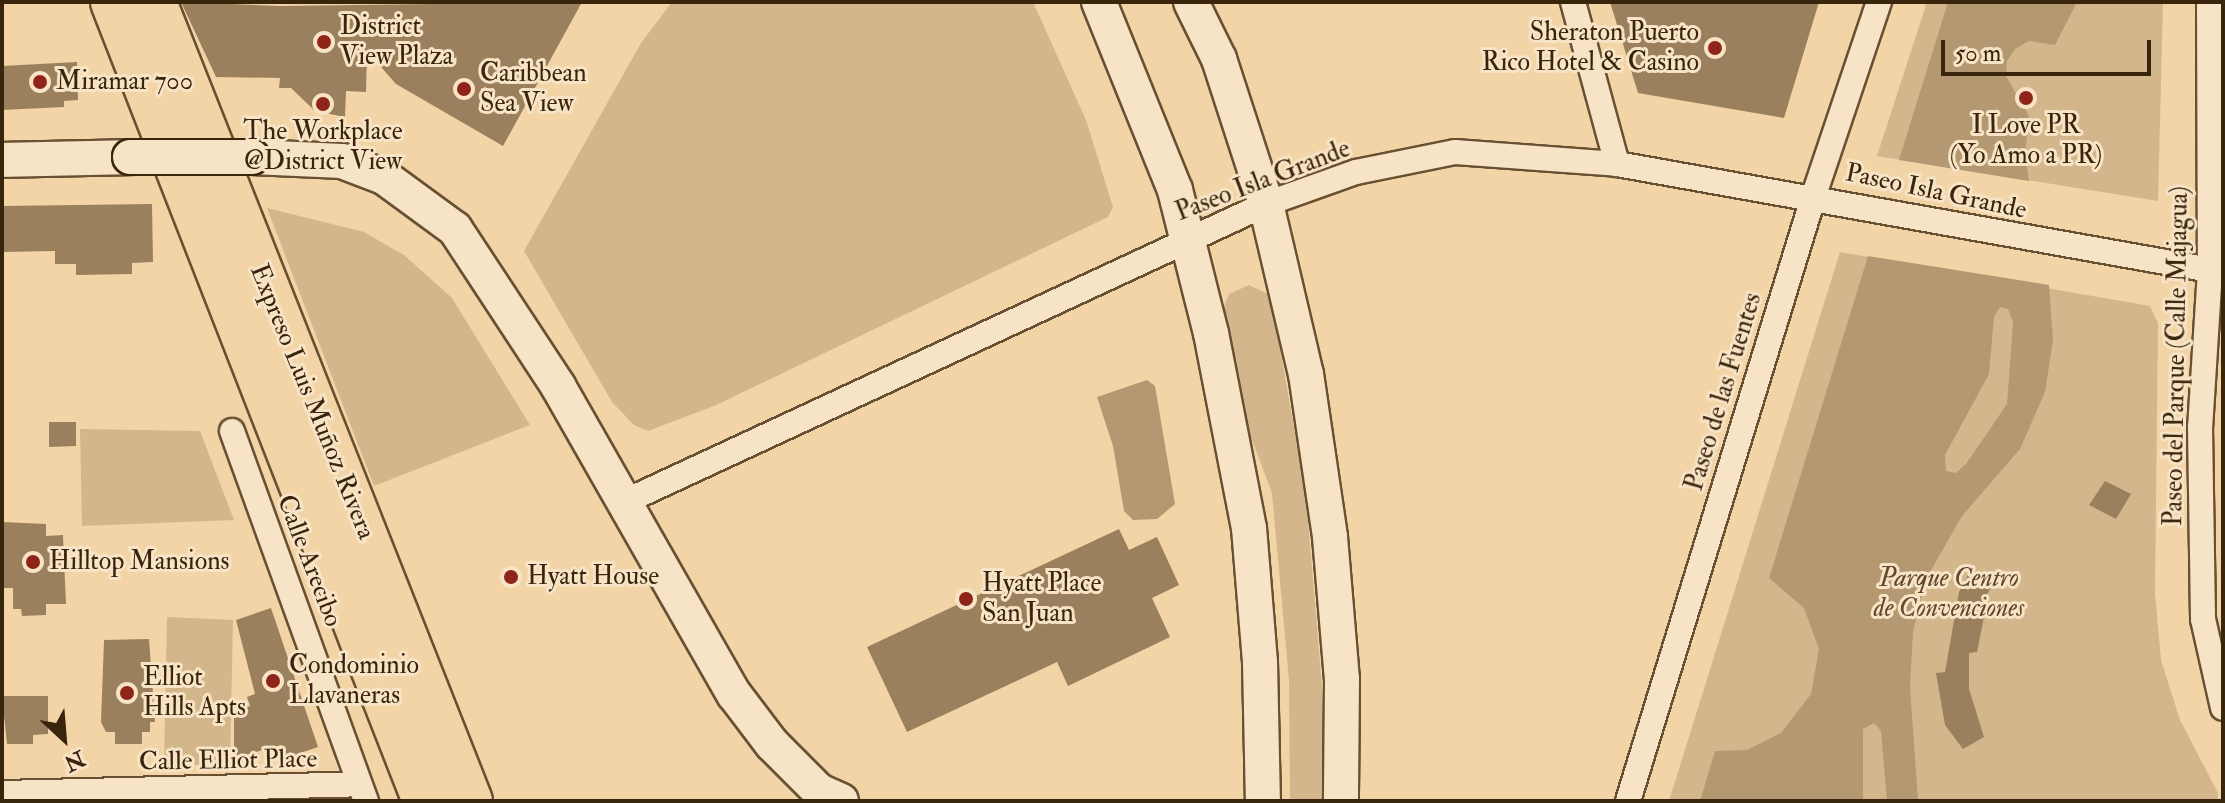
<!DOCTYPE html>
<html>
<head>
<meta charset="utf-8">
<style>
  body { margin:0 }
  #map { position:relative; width:2225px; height:803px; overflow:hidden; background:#f3d4a6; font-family:"IM FELL Double Pica",serif }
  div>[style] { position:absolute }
  .green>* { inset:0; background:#d3b68c }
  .water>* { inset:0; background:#b49872 }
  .building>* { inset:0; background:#9a805c }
  .roads { filter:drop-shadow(2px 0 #685032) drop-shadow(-2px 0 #685032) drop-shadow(0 2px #685032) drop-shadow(0 -2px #685032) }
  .street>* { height:24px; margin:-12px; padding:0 12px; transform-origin:12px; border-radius:12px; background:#f7e3c5 }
  .secondary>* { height:34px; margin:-17px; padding:0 17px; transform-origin:17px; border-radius:17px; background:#f7e3c5 }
  .highway>* { height:44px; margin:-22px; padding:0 22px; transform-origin:22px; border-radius:22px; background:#f3d4a6 }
  .bridges { filter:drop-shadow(2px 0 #39240c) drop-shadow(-2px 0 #39240c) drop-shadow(0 2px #39240c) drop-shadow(0 -2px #39240c) }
  .secondary-bridge>* { height:34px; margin:-17px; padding:0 17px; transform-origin:17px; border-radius:17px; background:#f7e3c5 }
  .dots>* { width:22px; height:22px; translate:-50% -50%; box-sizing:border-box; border:4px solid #f7e3c5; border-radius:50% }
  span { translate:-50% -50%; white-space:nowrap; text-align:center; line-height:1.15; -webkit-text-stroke:6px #f7e3c5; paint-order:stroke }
  .poi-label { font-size:26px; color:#39240c }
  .left { translate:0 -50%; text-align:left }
  .right { translate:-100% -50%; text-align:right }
  .street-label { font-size:26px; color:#39240c }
  .park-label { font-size:26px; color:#60482c; font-style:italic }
  .frame { position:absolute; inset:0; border:4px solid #39240c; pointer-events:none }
  .north { position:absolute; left:24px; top:699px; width:80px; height:80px; -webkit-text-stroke:6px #f7e3c5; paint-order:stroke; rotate:154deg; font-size:22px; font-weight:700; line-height:32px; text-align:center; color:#39240c }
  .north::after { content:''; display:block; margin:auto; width:28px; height:36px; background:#39240c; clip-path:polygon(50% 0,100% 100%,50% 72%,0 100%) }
  .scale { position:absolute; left:1941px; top:40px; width:210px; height:36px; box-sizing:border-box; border:4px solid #39240c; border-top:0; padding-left:10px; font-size:24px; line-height:28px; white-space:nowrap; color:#39240c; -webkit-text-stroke:6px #f7e3c5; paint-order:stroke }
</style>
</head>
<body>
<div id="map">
  <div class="green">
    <i style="clip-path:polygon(672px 2px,1033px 2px,1086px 120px,1113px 207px,1108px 217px,714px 406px,648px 431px,634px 425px,612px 402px,524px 251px,641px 43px)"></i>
    <i style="clip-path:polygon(1927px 2px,2163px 2px,2158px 201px,1877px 156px)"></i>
    <i style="clip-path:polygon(267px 208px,364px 232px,404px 255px,452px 298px,530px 425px,374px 486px)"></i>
    <i style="clip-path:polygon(1840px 252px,2150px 306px,2158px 323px,2155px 593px,2161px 660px,2180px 720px,2218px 793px,2217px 801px,1669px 801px)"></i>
    <i style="clip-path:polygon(1249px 285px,1268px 294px,1272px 303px,1306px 496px,1322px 686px,1323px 801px,1290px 801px,1289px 680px,1272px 493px,1246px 424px,1223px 309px,1229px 294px)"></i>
    <i style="clip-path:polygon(80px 429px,200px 431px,234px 520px,82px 526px)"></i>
    <i style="clip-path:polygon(167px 617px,233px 620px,230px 766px,164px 764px)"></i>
  </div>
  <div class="water">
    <i style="clip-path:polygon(1948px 2px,2077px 2px,2055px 45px,2029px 41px,2015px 49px,2007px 61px,2006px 76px,2029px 116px,2025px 155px,2029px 181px,1899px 160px)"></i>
    <i style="clip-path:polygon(evenodd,1868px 256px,2049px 285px,2053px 340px,2045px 392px,2020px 449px,1962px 516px,1926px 579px,1913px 631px,1910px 686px,1918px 801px,1887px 801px,1881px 731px,1874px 723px,1863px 729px,1863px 801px,1700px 801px,1715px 751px,1747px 750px,1781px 733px,1811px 694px,1819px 649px,1804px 608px,1769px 578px,1868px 256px,2000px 307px,2008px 309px,2013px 322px,2007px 404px,1966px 464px,1956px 473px,1946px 471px,1945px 455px,1989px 374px,1994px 317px,2000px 307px)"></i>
    <i style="clip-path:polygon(1147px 380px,1155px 386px,1175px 504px,1157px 519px,1133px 520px,1124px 511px,1113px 446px,1097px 397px)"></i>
  </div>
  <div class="building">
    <i style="clip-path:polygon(181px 2px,280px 6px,582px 2px,503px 146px,396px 84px,367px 51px,366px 92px,346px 91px,345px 117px,315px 111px,291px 88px,279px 88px,280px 78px,216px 77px)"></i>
    <i style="clip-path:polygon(1610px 2px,1819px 2px,1784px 118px,1638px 93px)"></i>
    <i style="clip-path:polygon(77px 62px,78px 100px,64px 101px,64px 107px,2px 110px,2px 66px)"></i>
    <i style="clip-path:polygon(152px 204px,153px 262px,132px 263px,132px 274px,76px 275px,76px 264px,55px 264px,55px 251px,2px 252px,2px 206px)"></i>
    <i style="clip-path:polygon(49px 422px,76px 422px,76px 446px,49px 447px)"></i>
    <i style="clip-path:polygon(2105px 481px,2131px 494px,2116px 519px,2089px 505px)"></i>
    <i style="clip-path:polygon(2px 522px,46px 524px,46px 536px,63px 535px,66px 604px,46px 604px,46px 615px,22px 616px,21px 609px,13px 609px,13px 588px,2px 588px)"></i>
    <i style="clip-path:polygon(1119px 529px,1129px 550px,1157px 537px,1179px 585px,1152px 598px,1170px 637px,1068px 686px,1057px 662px,907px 732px,867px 647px)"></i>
    <i style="clip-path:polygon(1971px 569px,1994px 583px,1981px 604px,1986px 607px,1977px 652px,1969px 653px,1969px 689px,1984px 737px,1963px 749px,1945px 725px,1936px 673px,1945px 672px,1959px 592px)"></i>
    <i style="clip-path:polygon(271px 608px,318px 747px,286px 758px,281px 745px,234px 758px,234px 711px,250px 706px,247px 697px,255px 694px,236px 620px)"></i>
    <i style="clip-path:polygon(149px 639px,155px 722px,150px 722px,150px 732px,142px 732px,142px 744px,115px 744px,115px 732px,106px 732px,101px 722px,104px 640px)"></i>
    <i style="clip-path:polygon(2px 696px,48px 696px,48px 734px,33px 735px,33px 744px,7px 744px)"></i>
  </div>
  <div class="roads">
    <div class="street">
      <i style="left:1573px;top:2px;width:168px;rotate:74.8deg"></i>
      <i style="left:2209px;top:2px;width:268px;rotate:89.8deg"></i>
      <i style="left:2210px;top:270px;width:157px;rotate:93.6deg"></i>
      <i style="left:2200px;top:427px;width:192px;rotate:89.1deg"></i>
      <i style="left:2203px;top:619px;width:91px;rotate:77.3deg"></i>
      <i style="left:232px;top:431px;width:394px;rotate:70.1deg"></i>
      <i style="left:622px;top:503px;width:710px;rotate:-24.9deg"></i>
      <i style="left:1266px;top:204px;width:96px;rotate:-19.6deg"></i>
      <i style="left:1356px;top:172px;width:101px;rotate:-11.4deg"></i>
      <i style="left:1455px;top:152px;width:162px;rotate:4.2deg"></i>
      <i style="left:1617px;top:164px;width:602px;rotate:10.13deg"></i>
      <i style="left:2px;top:793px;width:357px;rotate:-1.4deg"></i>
      <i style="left:1628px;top:801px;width:634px;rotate:-72.94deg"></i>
      <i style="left:1814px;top:195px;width:204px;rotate:-71.4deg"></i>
    </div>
    <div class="secondary">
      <i style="left:1099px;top:2px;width:203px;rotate:68deg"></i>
      <i style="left:1175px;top:190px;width:147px;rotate:75.9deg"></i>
      <i style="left:1211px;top:333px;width:199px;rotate:79deg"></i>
      <i style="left:1249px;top:528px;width:134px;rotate:85.3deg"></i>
      <i style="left:1260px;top:662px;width:139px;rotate:88.8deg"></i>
      <i style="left:1191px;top:2px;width:64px;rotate:63.8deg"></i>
      <i style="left:1219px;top:59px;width:152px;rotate:72deg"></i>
      <i style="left:1266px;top:204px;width:175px;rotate:76.8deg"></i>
      <i style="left:1306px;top:374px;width:165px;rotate:81.6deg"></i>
      <i style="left:1330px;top:537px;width:143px;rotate:85.2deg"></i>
      <i style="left:1342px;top:679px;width:122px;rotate:90.5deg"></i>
      <i style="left:252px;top:157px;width:90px;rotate:2.5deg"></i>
      <i style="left:342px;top:161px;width:45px;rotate:20.9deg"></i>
      <i style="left:384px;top:177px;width:88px;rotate:36.2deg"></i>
      <i style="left:455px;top:229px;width:188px;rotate:56.7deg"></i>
      <i style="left:558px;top:386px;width:355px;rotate:60.3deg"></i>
      <i style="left:734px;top:694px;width:63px;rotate:52.8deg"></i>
      <i style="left:772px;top:744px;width:66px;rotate:45deg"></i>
      <i style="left:819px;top:791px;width:24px;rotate:24deg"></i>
      <i style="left:2px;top:160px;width:128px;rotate:-1.3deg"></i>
    </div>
    <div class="highway">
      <i style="left:113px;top:2px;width:858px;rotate:68.67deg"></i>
      <i style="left:154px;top:2px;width:859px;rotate:68.42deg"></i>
    </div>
  </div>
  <div class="bridges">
    <div class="secondary-bridge">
      <i style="left:130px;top:157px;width:122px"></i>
    </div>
  </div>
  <div class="dots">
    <i style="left:324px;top:42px;background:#8f2418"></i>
    <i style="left:1715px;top:48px;background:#8f2418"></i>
    <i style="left:40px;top:82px;background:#8f2418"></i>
    <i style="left:464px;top:89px;background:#8f2418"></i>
    <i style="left:2026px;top:98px;background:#8f2418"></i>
    <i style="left:323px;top:104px;background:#8f2418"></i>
    <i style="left:33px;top:562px;background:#8f2418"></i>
    <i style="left:511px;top:577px;background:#8f2418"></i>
    <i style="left:966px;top:599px;background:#8f2418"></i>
    <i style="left:273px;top:681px;background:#8f2418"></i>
    <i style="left:127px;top:693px;background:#8f2418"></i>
  </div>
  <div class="poi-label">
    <span class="left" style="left:340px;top:42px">District<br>View Plaza</span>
    <span class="right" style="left:1699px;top:48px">Sheraton Puerto<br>Rico Hotel &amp; Casino</span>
    <span class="left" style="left:480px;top:89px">Caribbean<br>Sea View</span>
    <span class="left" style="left:56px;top:82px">Miramar 700</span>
    <span style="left:2026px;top:141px">I Love PR<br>(Yo Amo a PR)</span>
    <span style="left:323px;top:147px">The Workplace<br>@District View</span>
    <span class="left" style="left:49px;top:562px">Hilltop Mansions</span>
    <span class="left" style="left:527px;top:577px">Hyatt House</span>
    <span class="left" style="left:982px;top:599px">Hyatt Place<br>San Juan</span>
    <span class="left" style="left:289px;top:681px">Condominio<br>Llavaneras</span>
    <span class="left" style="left:143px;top:693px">Elliot<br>Hills Apts</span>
  </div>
  <div class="street-label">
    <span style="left:1263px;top:181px;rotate:-21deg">Paseo Isla Grande</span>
    <span style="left:1936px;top:192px;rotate:12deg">Paseo Isla Grande</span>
    <span style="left:2177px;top:356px;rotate:-89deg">Paseo del Parque (Calle Majagua)</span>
    <span style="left:1724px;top:392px;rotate:-73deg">Paseo de las Fuentes</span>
    <span style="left:312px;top:402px;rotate:68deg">Expreso Luis Muñoz Rivera</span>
    <span style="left:309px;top:561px;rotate:69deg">Calle Arecibo</span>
    <span style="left:228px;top:761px;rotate:-1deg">Calle Elliot Place</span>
  </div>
  <div class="park-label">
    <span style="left:1949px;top:594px">Parque Centro<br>de Convenciones</span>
  </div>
  <div class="frame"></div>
  <div class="north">N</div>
  <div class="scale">50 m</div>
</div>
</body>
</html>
